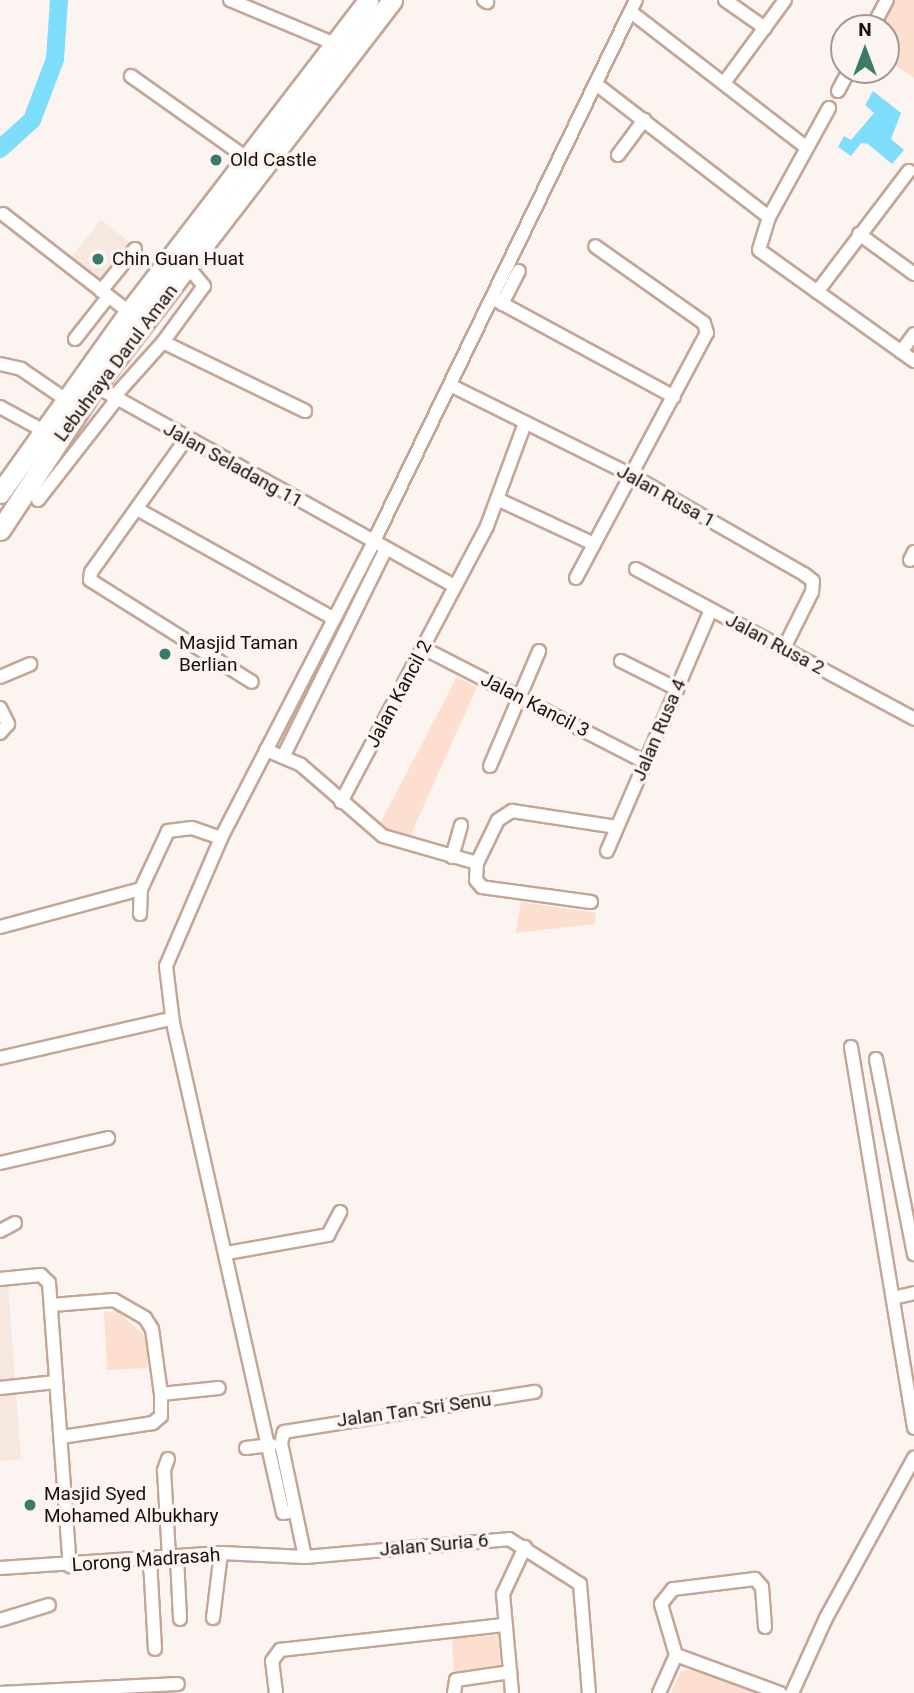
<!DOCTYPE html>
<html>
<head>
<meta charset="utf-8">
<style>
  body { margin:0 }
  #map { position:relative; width:914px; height:1693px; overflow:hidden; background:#fbf4f1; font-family:Roboto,sans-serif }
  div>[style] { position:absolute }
  .built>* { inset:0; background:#f6e7df }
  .green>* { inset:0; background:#fddfd0 }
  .water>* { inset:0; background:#7eddfa }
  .river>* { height:18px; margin:-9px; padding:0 9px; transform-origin:9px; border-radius:9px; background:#7eddfa }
  .roads { filter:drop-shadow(2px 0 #c4a697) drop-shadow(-2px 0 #c4a697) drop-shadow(0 2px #c4a697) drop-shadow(0 -2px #c4a697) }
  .minor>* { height:12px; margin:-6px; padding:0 6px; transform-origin:6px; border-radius:6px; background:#fff }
  .highway>* { height:19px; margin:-9.5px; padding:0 9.5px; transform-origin:9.5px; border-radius:9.5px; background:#fff }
  .dots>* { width:19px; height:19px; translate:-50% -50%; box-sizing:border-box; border:4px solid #fbf4f1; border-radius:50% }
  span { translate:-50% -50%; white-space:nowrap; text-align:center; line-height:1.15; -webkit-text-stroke:7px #fbf4f1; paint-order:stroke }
  .poi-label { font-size:19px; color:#1a0f0a }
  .left { translate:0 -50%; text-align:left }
  .street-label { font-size:19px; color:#1a0f0a }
  .north { position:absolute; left:830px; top:14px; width:70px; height:70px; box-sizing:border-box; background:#fbf4f1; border:2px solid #a19895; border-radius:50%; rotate:0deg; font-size:19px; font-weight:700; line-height:28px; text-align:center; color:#1a0f0a }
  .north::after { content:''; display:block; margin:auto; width:24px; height:32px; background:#3a7b6a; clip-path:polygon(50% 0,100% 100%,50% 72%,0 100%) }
</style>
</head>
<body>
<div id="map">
  <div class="built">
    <i style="clip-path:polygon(101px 220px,138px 249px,106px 290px,68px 261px)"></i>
    <i style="clip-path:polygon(0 1272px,7px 1272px,21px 1459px,0 1461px)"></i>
  </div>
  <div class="green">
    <i style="clip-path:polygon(895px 0,914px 0,914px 78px,886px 59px,886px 28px,881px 28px)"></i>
    <i style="clip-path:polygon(457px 677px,477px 687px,407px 843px,377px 829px)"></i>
    <i style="clip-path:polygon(521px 902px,596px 913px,595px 924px,516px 933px)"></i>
    <i style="clip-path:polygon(117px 1311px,146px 1337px,148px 1368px,107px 1370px,104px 1312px)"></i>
    <i style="clip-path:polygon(498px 1635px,501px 1673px,454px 1676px,452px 1638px)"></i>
    <i style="clip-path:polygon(698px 1669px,759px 1693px,671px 1693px,681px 1671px)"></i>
  </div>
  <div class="water">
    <i style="clip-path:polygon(873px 91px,901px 113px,891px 139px,904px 150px,892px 164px,868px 144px,861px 143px,851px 156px,838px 147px,844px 136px,851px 140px,874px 113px,865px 105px)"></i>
  </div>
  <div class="river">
    <i style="left:0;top:149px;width:43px;rotate:-42.2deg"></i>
    <i style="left:32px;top:120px;width:65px;rotate:-69.3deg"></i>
    <i style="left:55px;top:59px;width:59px;rotate:-86.1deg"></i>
  </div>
  <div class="roads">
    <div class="minor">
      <i style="left:230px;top:0;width:114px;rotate:22.7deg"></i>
      <i style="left:484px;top:0;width:4px;rotate:34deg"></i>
      <i style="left:725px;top:0;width:49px;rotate:35deg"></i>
      <i style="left:631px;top:12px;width:222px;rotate:37.7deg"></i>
      <i style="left:872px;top:28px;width:32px;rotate:-62deg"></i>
      <i style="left:131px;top:76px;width:142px;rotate:35.3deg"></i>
      <i style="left:724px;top:83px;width:103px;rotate:-53.7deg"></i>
      <i style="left:596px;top:84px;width:218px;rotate:37.6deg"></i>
      <i style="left:838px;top:91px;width:24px;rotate:-62deg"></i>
      <i style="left:829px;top:108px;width:124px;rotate:118.8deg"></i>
      <i style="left:769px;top:217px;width:34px;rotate:107deg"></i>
      <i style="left:759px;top:250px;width:191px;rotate:35.6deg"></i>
      <i style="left:618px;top:155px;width:44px;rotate:-53.4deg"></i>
      <i style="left:3px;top:214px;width:160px;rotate:37.9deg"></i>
      <i style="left:859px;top:234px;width:68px;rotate:36deg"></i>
      <i style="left:101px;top:291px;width:54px;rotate:-51deg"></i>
      <i style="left:817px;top:292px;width:152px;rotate:-52.8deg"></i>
      <i style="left:492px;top:298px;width:207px;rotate:28.5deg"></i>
      <i style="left:502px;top:304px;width:37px;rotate:-63deg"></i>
      <i style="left:75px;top:339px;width:53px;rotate:-51.8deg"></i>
      <i style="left:163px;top:342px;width:158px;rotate:25.9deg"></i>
      <i style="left:901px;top:352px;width:22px;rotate:-54deg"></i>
      <i style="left:0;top:364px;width:22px;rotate:13deg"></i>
      <i style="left:21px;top:369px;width:53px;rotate:34.3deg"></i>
      <i style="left:450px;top:385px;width:202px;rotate:26.4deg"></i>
      <i style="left:631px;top:475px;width:199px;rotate:29.8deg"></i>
      <i style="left:804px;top:574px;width:11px;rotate:38deg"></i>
      <i style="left:813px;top:581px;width:11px;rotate:95deg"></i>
      <i style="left:812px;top:592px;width:63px;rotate:116.6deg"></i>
      <i style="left:95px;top:386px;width:411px;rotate:29.1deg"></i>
      <i style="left:113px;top:398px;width:75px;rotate:-48.2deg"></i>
      <i style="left:163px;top:342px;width:69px;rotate:-53.8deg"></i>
      <i style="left:204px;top:286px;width:23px;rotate:-130deg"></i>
      <i style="left:0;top:407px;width:48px;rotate:28.7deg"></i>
      <i style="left:186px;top:439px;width:163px;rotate:125.5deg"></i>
      <i style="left:91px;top:572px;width:8px;rotate:97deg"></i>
      <i style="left:90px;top:580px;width:191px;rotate:32.2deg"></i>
      <i style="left:497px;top:499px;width:107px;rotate:24.9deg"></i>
      <i style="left:38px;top:500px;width:127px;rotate:-52deg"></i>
      <i style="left:137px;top:509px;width:224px;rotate:29.1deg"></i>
      <i style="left:910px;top:560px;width:9px;rotate:-63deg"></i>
      <i style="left:636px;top:569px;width:316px;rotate:28.3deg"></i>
      <i style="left:576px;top:578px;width:278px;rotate:-61.9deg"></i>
      <i style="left:707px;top:333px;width:10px;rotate:-107deg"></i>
      <i style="left:704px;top:323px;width:133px;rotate:-144.8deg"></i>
      <i style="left:425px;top:649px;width:247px;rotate:27.2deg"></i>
      <i style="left:621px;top:661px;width:63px;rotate:26.6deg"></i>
      <i style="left:0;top:677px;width:33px;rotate:-23deg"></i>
      <i style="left:0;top:708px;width:18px;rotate:63deg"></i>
      <i style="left:8px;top:724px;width:12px;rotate:132deg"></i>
      <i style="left:266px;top:750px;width:38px;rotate:23deg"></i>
      <i style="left:301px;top:765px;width:108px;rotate:40.9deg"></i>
      <i style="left:383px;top:836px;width:98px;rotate:16deg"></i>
      <i style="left:284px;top:755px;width:230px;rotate:-63.7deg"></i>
      <i style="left:490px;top:766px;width:125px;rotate:-66.9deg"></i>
      <i style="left:341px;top:802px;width:312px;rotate:-62.1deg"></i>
      <i style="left:487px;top:526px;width:110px;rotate:-69.7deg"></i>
      <i style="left:607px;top:851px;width:262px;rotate:-66.7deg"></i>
      <i style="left:452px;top:857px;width:33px;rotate:-74deg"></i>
      <i style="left:591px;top:902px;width:110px;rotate:-172.2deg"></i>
      <i style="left:482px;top:887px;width:9px;rotate:-131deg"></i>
      <i style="left:476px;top:880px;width:17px;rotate:-87deg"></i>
      <i style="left:477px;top:863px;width:48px;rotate:-64deg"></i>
      <i style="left:498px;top:820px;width:17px;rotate:-33deg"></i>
      <i style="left:512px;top:811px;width:106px;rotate:8.7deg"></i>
      <i style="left:140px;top:914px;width:25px;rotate:-88deg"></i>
      <i style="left:141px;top:889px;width:64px;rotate:-65deg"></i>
      <i style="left:168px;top:831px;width:24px;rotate:-7deg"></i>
      <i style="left:192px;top:828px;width:31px;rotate:19deg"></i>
      <i style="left:0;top:927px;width:146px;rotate:-15.1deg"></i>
      <i style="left:851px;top:1047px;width:386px;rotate:80.6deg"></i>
      <i style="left:0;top:1058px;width:170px;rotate:-12.9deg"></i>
      <i style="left:876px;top:1059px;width:199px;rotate:79deg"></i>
      <i style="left:0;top:1163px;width:111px;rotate:-13deg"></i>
      <i style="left:0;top:1231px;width:17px;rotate:-28deg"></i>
      <i style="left:227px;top:1253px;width:103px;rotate:-10.1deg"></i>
      <i style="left:328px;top:1235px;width:26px;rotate:-62deg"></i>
      <i style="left:0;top:1279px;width:41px;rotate:-5.6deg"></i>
      <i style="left:41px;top:1275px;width:11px;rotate:45deg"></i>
      <i style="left:49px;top:1283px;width:284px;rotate:85.8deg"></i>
      <i style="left:893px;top:1298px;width:22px;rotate:-13deg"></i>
      <i style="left:52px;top:1305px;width:62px;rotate:-4.6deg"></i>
      <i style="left:114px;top:1300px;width:36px;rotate:30deg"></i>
      <i style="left:145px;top:1318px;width:13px;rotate:58deg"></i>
      <i style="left:152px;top:1329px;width:66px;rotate:82.1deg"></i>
      <i style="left:161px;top:1394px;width:22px;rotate:90deg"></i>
      <i style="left:161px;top:1416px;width:11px;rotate:139deg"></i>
      <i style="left:153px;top:1423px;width:93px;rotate:171.3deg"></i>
      <i style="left:0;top:1388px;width:56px;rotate:-6.1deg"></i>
      <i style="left:161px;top:1394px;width:58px;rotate:-5.9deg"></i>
      <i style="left:246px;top:1448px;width:25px;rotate:-7deg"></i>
      <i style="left:168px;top:1459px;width:12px;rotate:110deg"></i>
      <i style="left:164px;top:1470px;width:88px;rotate:86.7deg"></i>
      <i style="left:295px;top:1511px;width:12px;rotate:171deg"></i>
      <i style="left:283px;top:1513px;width:502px;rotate:-102.65deg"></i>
      <i style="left:173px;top:1023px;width:57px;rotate:-97deg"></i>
      <i style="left:166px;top:966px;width:139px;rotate:-66.7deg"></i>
      <i style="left:221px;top:838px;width:332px;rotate:-62.7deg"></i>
      <i style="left:373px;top:543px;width:603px;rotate:-64.16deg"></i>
      <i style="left:177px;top:1557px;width:62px;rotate:87.2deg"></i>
      <i style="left:305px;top:1557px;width:116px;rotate:-101.9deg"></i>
      <i style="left:281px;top:1443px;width:11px;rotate:-75deg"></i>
      <i style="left:284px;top:1432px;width:254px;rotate:-9.1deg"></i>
      <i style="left:150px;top:1560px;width:89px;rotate:86.8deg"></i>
      <i style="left:0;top:1568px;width:222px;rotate:-3.9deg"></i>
      <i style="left:221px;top:1553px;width:84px;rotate:2.7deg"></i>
      <i style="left:305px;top:1557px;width:205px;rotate:-5deg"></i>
      <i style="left:509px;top:1539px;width:84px;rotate:32.4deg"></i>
      <i style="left:580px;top:1584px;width:109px;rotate:85.3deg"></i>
      <i style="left:213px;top:1618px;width:65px;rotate:-83deg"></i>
      <i style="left:0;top:1620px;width:51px;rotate:-17deg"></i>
      <i style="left:765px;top:1627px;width:40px;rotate:-94.3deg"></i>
      <i style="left:762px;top:1587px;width:11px;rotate:-131deg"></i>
      <i style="left:755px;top:1579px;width:83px;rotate:173deg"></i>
      <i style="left:673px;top:1589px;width:19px;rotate:129deg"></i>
      <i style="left:661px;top:1604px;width:53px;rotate:73.6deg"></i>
      <i style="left:676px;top:1655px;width:111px;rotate:20.1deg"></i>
      <i style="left:0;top:1693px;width:178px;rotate:-2.9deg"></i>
      <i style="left:276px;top:1693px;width:32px;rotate:-97deg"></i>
      <i style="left:272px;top:1661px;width:14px;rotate:-54deg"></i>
      <i style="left:280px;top:1650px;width:225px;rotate:-6.4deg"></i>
      <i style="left:454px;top:1693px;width:13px;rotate:-81deg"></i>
      <i style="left:456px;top:1680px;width:55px;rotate:-8.4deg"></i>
      <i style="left:512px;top:1693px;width:99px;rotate:-95.2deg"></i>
      <i style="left:503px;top:1594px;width:52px;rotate:-64.9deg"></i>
      <i style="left:659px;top:1693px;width:42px;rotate:-65.9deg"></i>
      <i style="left:792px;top:1693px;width:82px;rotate:-65.6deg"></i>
      <i style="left:826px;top:1618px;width:183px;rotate:-61.2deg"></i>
    </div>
    <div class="highway">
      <i style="left:0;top:493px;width:222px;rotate:-54.5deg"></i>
      <i style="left:129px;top:312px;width:393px;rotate:-52.5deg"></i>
      <i style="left:0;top:530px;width:173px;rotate:-56.6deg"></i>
      <i style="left:95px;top:386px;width:487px;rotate:-52.4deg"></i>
    </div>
  </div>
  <div class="dots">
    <i style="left:216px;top:160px;background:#3a7b6a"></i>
    <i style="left:98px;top:259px;background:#3a7b6a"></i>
    <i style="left:165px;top:654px;background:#3a7b6a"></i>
    <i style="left:30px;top:1505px;background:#3a7b6a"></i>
  </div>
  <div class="poi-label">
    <span class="left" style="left:230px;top:160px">Old Castle</span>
    <span class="left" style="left:112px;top:259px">Chin Guan Huat</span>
    <span class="left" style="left:179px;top:654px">Masjid Taman<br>Berlian</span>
    <span class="left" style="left:44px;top:1505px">Masjid Syed<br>Mohamed Albukhary</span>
  </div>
  <div class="street-label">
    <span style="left:116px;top:363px;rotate:-53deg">Lebuhraya Darul Aman</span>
    <span style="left:233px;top:465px;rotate:29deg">Jalan Seladang 11</span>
    <span style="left:666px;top:496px;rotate:29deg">Jalan Rusa 1</span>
    <span style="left:775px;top:644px;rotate:28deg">Jalan Rusa 2</span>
    <span style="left:399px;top:694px;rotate:-62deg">Jalan Kancil 2</span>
    <span style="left:535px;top:705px;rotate:27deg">Jalan Kancil 3</span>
    <span style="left:659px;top:730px;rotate:-67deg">Jalan Rusa 4</span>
    <span style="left:414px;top:1410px;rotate:-8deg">Jalan Tan Sri Senu</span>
    <span style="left:434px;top:1545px;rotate:-5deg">Jalan Suria 6</span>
    <span style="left:146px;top:1560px;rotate:-4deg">Lorong Madrasah</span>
  </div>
  <div class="north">N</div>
</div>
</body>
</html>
